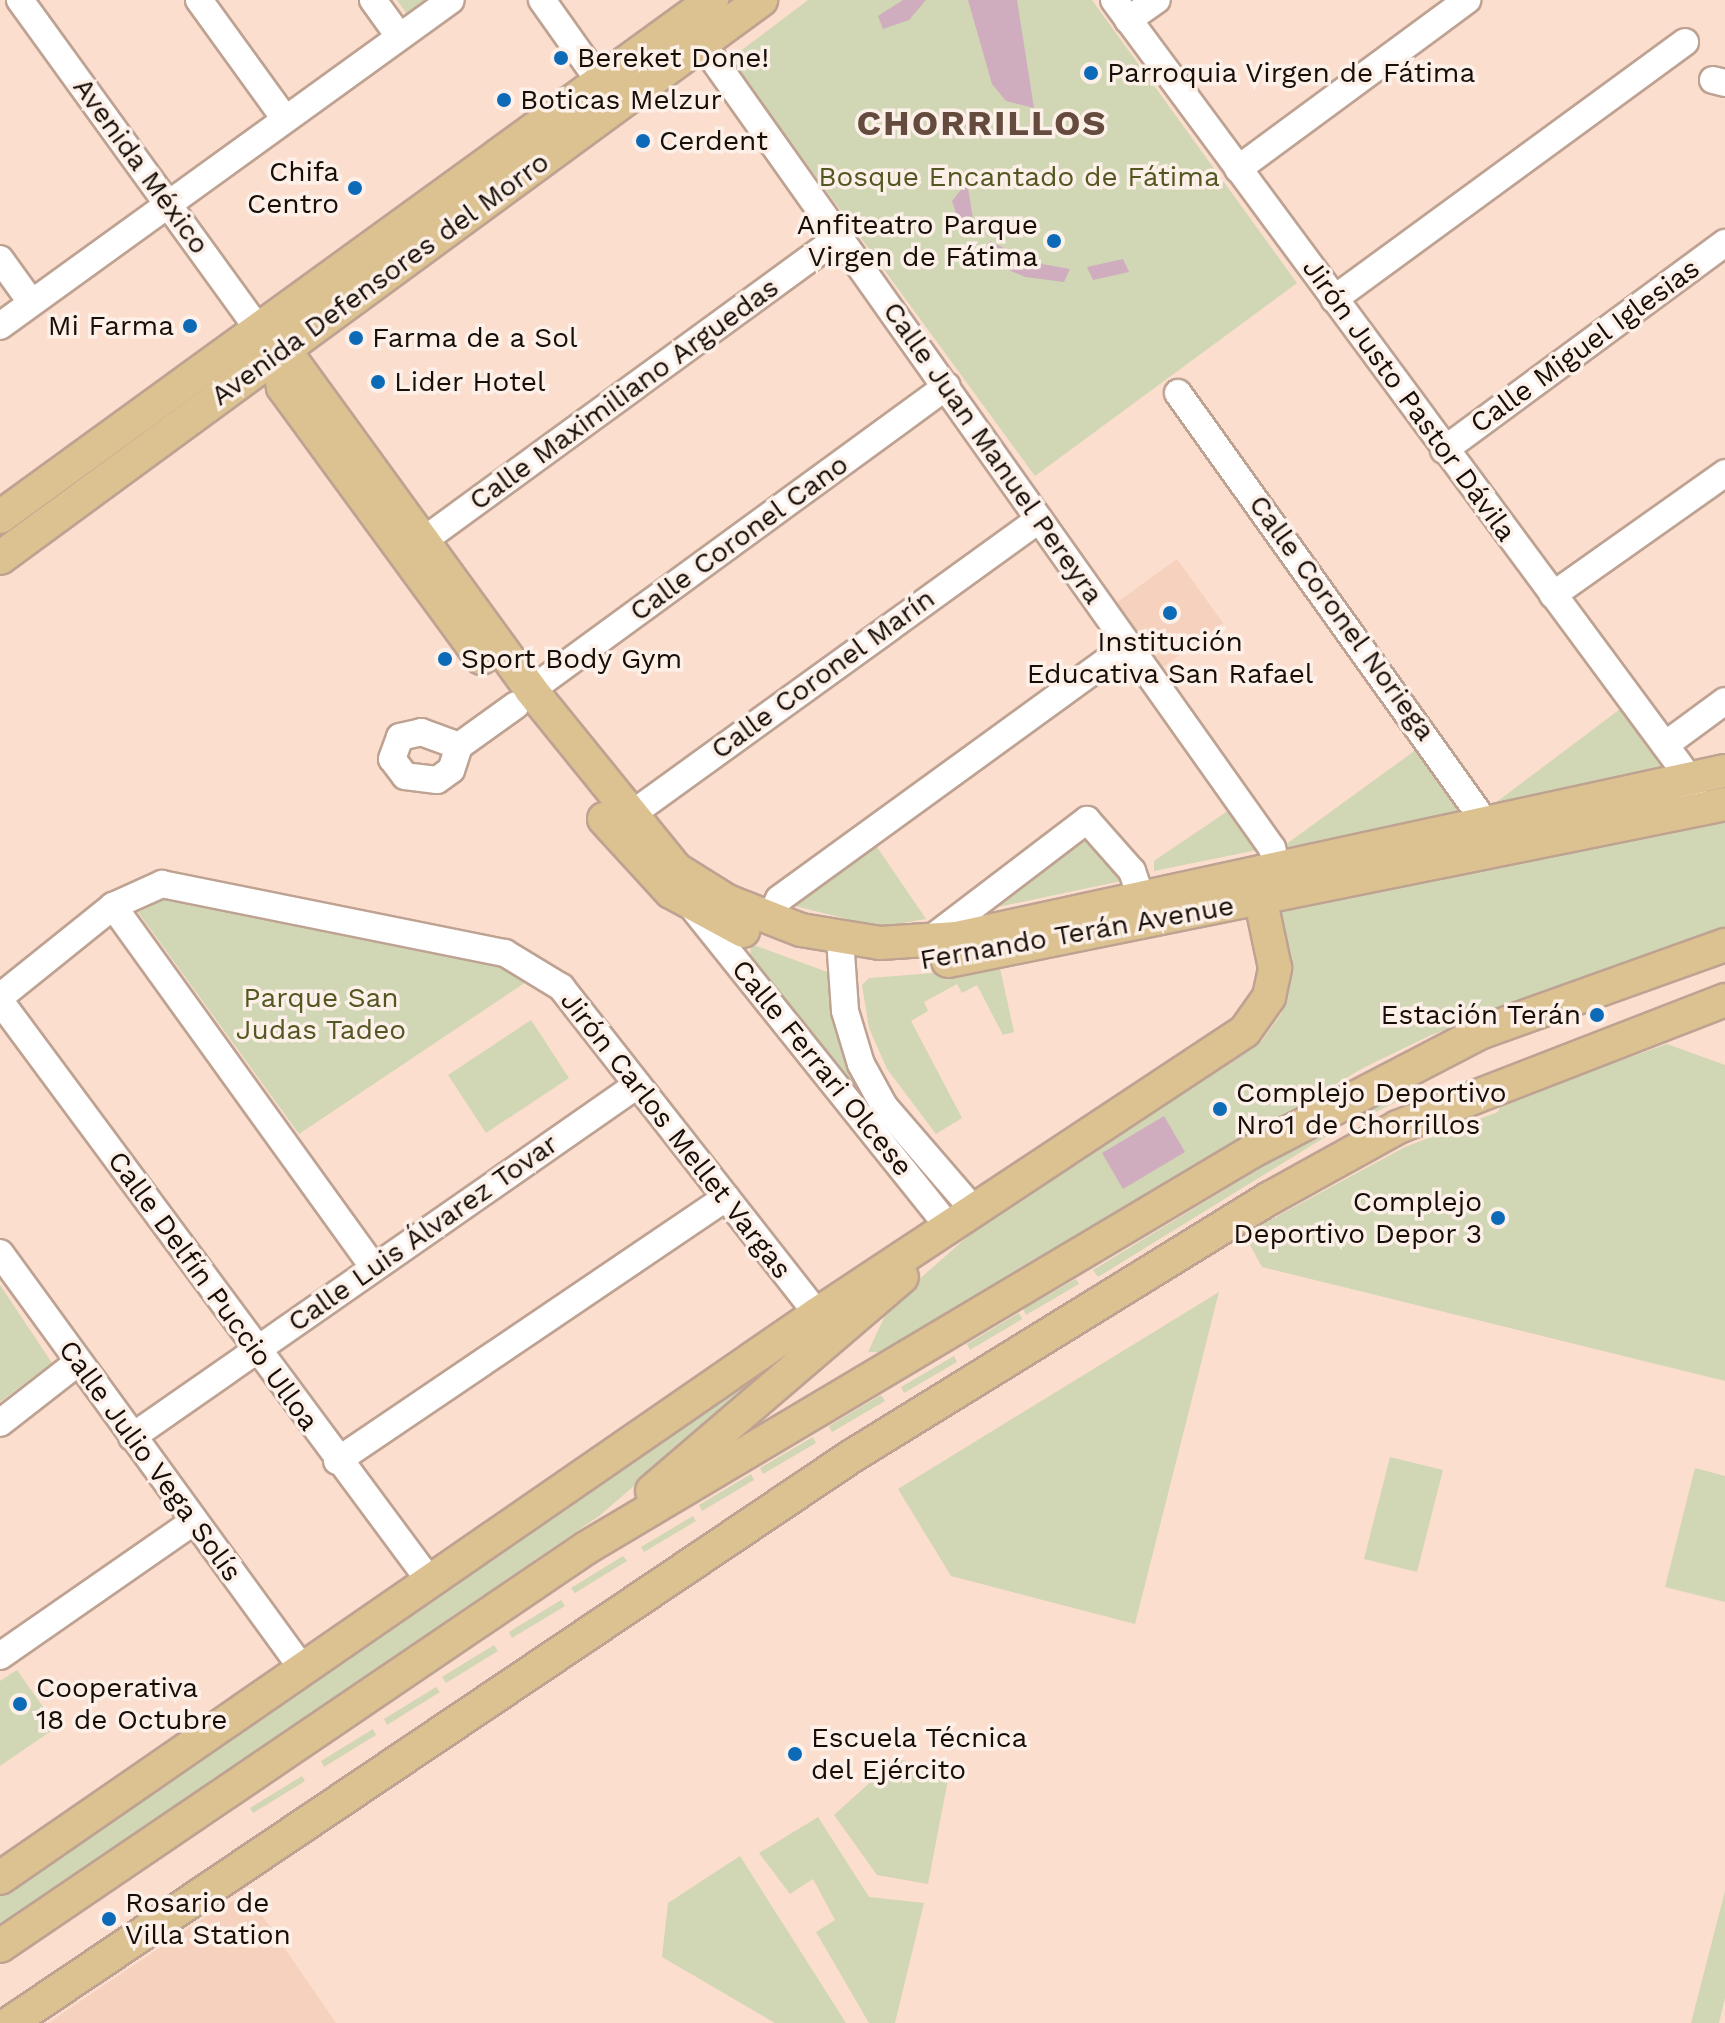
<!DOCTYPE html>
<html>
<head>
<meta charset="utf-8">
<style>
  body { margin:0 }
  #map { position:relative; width:1725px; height:2023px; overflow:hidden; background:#fcdece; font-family:"Work Sans",sans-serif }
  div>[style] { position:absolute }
  .built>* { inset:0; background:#f6d1bd }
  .green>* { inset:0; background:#d1d6b4 }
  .water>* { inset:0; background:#cfadbf }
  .roads { filter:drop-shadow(2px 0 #bea292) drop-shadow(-2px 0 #bea292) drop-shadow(0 2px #bea292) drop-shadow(0 -2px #bea292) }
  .minor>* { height:26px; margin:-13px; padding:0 13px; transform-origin:13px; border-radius:13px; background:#fff }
  .major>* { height:32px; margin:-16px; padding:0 16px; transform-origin:16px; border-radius:16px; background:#dcc291 }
  .dots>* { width:22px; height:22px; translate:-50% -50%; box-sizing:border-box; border:4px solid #fcf0e9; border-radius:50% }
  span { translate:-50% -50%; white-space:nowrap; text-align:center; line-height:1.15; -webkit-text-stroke:7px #fcf0e9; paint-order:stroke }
  .poi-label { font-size:28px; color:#170e08 }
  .left { translate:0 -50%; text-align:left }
  .right { translate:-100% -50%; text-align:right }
  .street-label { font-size:28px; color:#170e08 }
  .park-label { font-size:28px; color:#535721 }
  .district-label { font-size:36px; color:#644b3e; font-weight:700; letter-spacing:2px }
</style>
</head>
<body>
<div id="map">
  <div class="built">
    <i style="clip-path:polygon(1177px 559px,1223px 623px,1163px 667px,1116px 603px)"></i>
    <i style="clip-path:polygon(248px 1895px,336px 2023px,48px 2023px,225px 1904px)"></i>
  </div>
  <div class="green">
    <i style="clip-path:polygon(397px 0,434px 0,409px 17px)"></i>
    <i style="clip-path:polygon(808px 0,1092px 0,1297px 283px,1035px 476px,730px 59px)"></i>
    <i style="clip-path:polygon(1624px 706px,1675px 773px,1486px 810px)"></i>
    <i style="clip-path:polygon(1424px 744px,1474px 814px,1291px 858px,1285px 845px)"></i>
    <i style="clip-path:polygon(1090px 804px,1145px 876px,941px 919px)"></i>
    <i style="clip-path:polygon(1232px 808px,1262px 849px,1154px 871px,1154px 861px)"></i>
    <i style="clip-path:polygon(1709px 818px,1725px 822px,1725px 930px,1431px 1035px,1363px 1068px,880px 1352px,868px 1352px,890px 1305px,1000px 1208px,1261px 1042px,1281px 1014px,1290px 983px,1280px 902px)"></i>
    <i style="clip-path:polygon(875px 844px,926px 919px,879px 927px,787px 904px)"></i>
    <i style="clip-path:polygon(169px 896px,479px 956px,532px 978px,299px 1134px,138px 912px)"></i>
    <i style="clip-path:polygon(751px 944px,830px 973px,843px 1034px,954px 1198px,949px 1204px,750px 962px)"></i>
    <i style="clip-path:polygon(1000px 968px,1014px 1032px,1003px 1035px,977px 985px,962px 993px,957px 984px,924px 1002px,928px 1011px,911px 1021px,962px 1118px,936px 1134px,887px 1069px,869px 1028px,862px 985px,869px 978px)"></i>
    <i style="clip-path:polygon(531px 1020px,569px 1078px,486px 1133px,448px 1075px)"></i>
    <i style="clip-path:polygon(1667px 1044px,1725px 1065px,1725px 1381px,1262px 1267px,1244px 1234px,1405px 1147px,1498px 1112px,1501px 1103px)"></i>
    <i style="clip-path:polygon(1400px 1090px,1404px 1098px,1356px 1122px,1351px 1114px)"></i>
    <i style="clip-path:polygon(1337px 1121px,1340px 1128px,1098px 1277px,1093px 1270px)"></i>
    <i style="clip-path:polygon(1076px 1279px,1079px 1284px,1026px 1315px,1023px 1309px)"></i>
    <i style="clip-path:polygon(0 1285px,52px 1363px,0 1402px)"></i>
    <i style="clip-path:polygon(1219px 1292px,1135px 1624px,951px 1576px,898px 1489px)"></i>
    <i style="clip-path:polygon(1019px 1313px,1022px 1319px,970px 1350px,967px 1344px)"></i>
    <i style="clip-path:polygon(803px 1341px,599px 1516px,0 1927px,0 1895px)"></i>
    <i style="clip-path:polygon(954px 1356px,957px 1362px,904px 1393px,901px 1387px)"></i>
    <i style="clip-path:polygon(881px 1395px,885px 1401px,832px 1432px,829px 1426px)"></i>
    <i style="clip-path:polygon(813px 1437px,816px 1443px,763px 1474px,760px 1468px)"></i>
    <i style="clip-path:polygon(1390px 1457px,1443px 1470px,1417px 1572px,1364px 1559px)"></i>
    <i style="clip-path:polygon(1695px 1468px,1725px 1476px,1725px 1602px,1665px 1587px)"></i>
    <i style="clip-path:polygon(751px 1474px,754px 1480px,702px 1511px,699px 1505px)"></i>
    <i style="clip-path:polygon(693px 1516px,696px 1521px,644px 1552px,641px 1547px)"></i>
    <i style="clip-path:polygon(623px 1556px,627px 1561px,575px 1593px,571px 1588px)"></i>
    <i style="clip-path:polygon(561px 1600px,565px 1606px,512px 1638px,509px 1632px)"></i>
    <i style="clip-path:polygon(494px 1645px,498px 1651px,446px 1683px,442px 1677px)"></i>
    <i style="clip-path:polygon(17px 1670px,57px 1727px,0 1766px,0 1681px)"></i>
    <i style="clip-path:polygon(436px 1687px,440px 1692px,387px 1725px,384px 1719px)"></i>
    <i style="clip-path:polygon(373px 1729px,376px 1735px,324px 1767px,321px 1761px)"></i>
    <i style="clip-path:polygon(896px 1759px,950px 1769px,928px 1884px,877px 1875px,834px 1815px)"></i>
    <i style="clip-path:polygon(302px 1776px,305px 1781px,253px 1813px,250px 1808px)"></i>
    <i style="clip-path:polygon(818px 1817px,869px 1897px,924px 1903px,895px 2023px,869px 2023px,816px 1932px,835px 1920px,813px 1879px,790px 1894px,759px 1853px)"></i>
    <i style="clip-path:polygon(740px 1856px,846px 2023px,775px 2023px,662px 1957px,668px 1903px)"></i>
    <i style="clip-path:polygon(1725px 1891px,1725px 1998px,1719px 2023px,1691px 2023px)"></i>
  </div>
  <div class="water">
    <i style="clip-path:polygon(903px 0,926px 0,909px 20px,883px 29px,878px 16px)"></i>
    <i style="clip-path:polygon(968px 0,1017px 0,1034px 108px,1006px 101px,992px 84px)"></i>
    <i style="clip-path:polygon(967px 182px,975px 231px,964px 237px,952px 201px)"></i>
    <i style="clip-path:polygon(990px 241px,1031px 262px,1070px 269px,1064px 282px,1025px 277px,986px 260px)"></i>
    <i style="clip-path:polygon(1123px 259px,1129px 272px,1093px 280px,1087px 267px)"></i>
    <i style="clip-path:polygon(1164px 1116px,1185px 1152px,1123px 1189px,1102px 1153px)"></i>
  </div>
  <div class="roads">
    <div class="minor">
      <i style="left:20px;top:0;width:411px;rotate:54.1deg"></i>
      <i style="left:199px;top:0;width:147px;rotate:54.1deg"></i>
      <i style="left:373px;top:0;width:44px;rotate:54.2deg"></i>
      <i style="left:542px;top:0;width:100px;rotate:54.7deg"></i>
      <i style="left:1114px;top:0;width:969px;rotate:53.52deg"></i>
      <i style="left:1690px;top:779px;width:15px;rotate:79deg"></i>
      <i style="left:1128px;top:20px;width:35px;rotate:-35deg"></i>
      <i style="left:691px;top:28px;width:1005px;rotate:54.68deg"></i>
      <i style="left:1272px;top:848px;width:39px;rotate:75deg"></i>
      <i style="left:1713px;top:80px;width:12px;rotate:14deg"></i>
      <i style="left:1238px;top:169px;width:285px;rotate:-36.4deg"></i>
      <i style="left:0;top:259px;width:53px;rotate:54.2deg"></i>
      <i style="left:1334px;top:299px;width:435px;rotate:-36.2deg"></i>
      <i style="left:0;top:326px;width:556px;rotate:-35.86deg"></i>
      <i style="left:1178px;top:393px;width:545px;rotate:54.41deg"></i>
      <i style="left:1444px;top:450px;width:349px;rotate:-36.4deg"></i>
      <i style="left:409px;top:551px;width:536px;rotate:-36.12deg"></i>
      <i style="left:1553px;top:595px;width:211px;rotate:-35.3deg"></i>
      <i style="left:531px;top:690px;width:515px;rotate:-36.16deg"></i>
      <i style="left:421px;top:732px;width:40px;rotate:20.2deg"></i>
      <i style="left:459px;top:746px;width:25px;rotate:108deg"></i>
      <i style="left:451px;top:770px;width:17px;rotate:144deg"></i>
      <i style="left:437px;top:780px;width:32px;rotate:-173deg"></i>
      <i style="left:405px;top:776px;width:21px;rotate:-127deg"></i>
      <i style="left:392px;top:759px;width:23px;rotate:-70deg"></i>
      <i style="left:400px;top:737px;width:22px;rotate:-13deg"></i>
      <i style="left:1665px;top:745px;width:74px;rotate:-36.3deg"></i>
      <i style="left:459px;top:746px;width:70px;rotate:-35.7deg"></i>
      <i style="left:618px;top:824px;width:517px;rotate:-35.87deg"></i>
      <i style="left:113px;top:906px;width:444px;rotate:54.2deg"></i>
      <i style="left:694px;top:909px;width:408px;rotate:51.3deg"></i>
      <i style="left:769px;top:919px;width:22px;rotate:-63deg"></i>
      <i style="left:779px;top:899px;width:430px;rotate:-36deg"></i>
      <i style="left:840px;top:939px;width:72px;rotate:86deg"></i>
      <i style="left:845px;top:1011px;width:55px;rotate:73.2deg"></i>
      <i style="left:861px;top:1064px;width:48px;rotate:61.3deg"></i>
      <i style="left:884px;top:1106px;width:136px;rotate:49.2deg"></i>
      <i style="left:924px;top:944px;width:205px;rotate:-37.3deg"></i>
      <i style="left:1087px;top:820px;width:68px;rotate:48.6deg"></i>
      <i style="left:1132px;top:871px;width:31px;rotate:71deg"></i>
      <i style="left:0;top:997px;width:145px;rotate:-38.8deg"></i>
      <i style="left:113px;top:906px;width:54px;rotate:-24.2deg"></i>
      <i style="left:162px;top:884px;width:350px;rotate:11.4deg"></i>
      <i style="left:505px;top:953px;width:66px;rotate:31.3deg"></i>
      <i style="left:561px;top:987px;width:415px;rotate:51.9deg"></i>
      <i style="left:0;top:1001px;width:721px;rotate:53.46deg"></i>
      <i style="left:0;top:1253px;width:513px;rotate:53.96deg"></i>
      <i style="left:0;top:1423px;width:98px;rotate:-37.9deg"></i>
      <i style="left:132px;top:1437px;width:616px;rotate:-34.88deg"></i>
      <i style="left:337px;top:1461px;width:470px;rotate:-34.1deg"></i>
      <i style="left:0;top:1656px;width:236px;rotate:-34.8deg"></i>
    </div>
    <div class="major">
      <i style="left:261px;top:333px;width:43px;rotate:42.2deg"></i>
      <i style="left:293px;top:362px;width:405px;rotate:54deg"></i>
      <i style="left:531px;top:690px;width:230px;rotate:51deg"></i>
      <i style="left:676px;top:869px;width:60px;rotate:32.1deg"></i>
      <i style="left:727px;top:901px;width:79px;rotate:21.4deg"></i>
      <i style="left:801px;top:930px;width:80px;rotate:9.3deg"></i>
      <i style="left:880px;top:943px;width:77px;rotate:-3.7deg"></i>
      <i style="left:957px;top:938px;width:786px;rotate:-12.27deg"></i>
      <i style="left:279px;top:356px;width:31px;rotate:83deg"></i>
      <i style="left:283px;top:387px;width:336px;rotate:53.8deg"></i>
      <i style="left:0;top:517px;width:880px;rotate:-35.98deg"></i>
      <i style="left:0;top:558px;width:944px;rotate:-36.25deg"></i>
      <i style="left:604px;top:819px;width:99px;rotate:47.5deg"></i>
      <i style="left:671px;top:892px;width:82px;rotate:28.4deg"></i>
      <i style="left:948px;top:961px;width:793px;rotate:-11.42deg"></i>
      <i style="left:652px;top:1491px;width:329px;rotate:-40.6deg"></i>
      <i style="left:0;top:1878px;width:993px;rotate:-34.62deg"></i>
      <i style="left:817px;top:1314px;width:513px;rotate:-33.47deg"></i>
      <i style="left:1245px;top:1031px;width:42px;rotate:-54.8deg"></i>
      <i style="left:1269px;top:997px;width:30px;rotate:-78deg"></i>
      <i style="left:1275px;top:968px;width:92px;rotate:-101.9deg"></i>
      <i style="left:0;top:1946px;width:708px;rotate:-34.18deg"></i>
      <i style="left:586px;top:1548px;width:774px;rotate:-30.77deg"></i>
      <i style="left:1251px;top:1152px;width:260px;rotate:-27.5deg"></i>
      <i style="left:1482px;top:1032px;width:258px;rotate:-19.7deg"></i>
      <i style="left:10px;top:2023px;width:1015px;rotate:-33.96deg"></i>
      <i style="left:852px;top:1456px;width:491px;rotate:-31.7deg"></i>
      <i style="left:1270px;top:1198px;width:146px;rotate:-29deg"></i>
      <i style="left:1398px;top:1127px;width:351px;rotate:-21.2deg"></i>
    </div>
  </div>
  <div class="dots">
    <i style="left:561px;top:58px;background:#0d6ab7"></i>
    <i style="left:1091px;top:73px;background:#0d6ab7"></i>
    <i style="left:504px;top:100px;background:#0d6ab7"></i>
    <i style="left:643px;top:141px;background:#0d6ab7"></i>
    <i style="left:355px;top:188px;background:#0d6ab7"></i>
    <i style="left:1054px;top:241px;background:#0d6ab7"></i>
    <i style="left:190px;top:326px;background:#0d6ab7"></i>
    <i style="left:356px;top:338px;background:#0d6ab7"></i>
    <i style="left:378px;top:382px;background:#0d6ab7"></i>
    <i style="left:1170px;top:613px;background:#0d6ab7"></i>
    <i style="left:445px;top:659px;background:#0d6ab7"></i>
    <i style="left:1597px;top:1015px;background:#0d6ab7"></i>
    <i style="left:1220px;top:1109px;background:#0d6ab7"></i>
    <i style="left:1498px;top:1218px;background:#0d6ab7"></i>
    <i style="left:20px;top:1704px;background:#0d6ab7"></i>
    <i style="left:795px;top:1754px;background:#0d6ab7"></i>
    <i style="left:109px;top:1919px;background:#0d6ab7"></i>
  </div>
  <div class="poi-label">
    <span class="left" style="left:577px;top:58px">Bereket Done!</span>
    <span class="left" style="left:1107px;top:73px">Parroquia Virgen de Fátima</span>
    <span class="left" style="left:520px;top:100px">Boticas Melzur</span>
    <span class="left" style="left:659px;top:141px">Cerdent</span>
    <span class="right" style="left:339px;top:188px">Chifa<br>Centro</span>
    <span class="right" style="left:1038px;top:241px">Anfiteatro Parque<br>Virgen de Fátima</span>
    <span class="right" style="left:174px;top:326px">Mi Farma</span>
    <span class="left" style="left:372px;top:338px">Farma de a Sol</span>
    <span class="left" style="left:394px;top:382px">Lider Hotel</span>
    <span style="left:1170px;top:658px">Institución<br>Educativa San Rafael</span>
    <span class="left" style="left:461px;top:659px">Sport Body Gym</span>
    <span class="right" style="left:1581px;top:1015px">Estación Terán</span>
    <span class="left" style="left:1236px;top:1109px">Complejo Deportivo<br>Nro1 de Chorrillos</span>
    <span class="right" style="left:1482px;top:1218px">Complejo<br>Deportivo Depor 3</span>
    <span class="left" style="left:36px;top:1704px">Cooperativa<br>18 de Octubre</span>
    <span class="left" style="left:811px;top:1754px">Escuela Técnica<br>del Ejército</span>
    <span class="left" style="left:125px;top:1919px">Rosario de<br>Villa Station</span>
  </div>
  <div class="street-label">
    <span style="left:141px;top:166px;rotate:54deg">Avenida México</span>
    <span style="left:380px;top:279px;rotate:-36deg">Avenida Defensores del Morro</span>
    <span style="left:1585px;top:346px;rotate:-36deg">Calle Miguel Iglesias</span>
    <span style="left:624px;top:394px;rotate:-36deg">Calle Maximiliano Arguedas</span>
    <span style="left:1409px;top:400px;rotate:54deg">Jirón Justo Pastor Dávila</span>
    <span style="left:993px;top:453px;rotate:55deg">Calle Juan Manuel Pereyra</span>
    <span style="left:739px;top:538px;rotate:-36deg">Calle Coronel Cano</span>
    <span style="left:1342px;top:618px;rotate:54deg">Calle Coronel Noriega</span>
    <span style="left:823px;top:674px;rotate:-36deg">Calle Coronel Marín</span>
    <span style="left:1077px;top:933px;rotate:-10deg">Fernando Terán Avenue</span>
    <span style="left:822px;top:1068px;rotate:51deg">Calle Ferrari Olcese</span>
    <span style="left:676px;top:1135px;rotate:52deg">Jirón Carlos Mellet Vargas</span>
    <span style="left:423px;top:1233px;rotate:-35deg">Calle Luis Álvarez Tovar</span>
    <span style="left:213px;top:1291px;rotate:54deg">Calle Delfín Puccio Ulloa</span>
    <span style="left:150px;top:1461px;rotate:54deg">Calle Julio Vega Solís</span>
  </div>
  <div class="park-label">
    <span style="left:1019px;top:177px">Bosque Encantado de Fátima</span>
    <span style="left:321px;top:1014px">Parque San<br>Judas Tadeo</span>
  </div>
  <div class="district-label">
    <span style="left:982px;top:124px">CHORRILLOS</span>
  </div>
</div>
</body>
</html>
